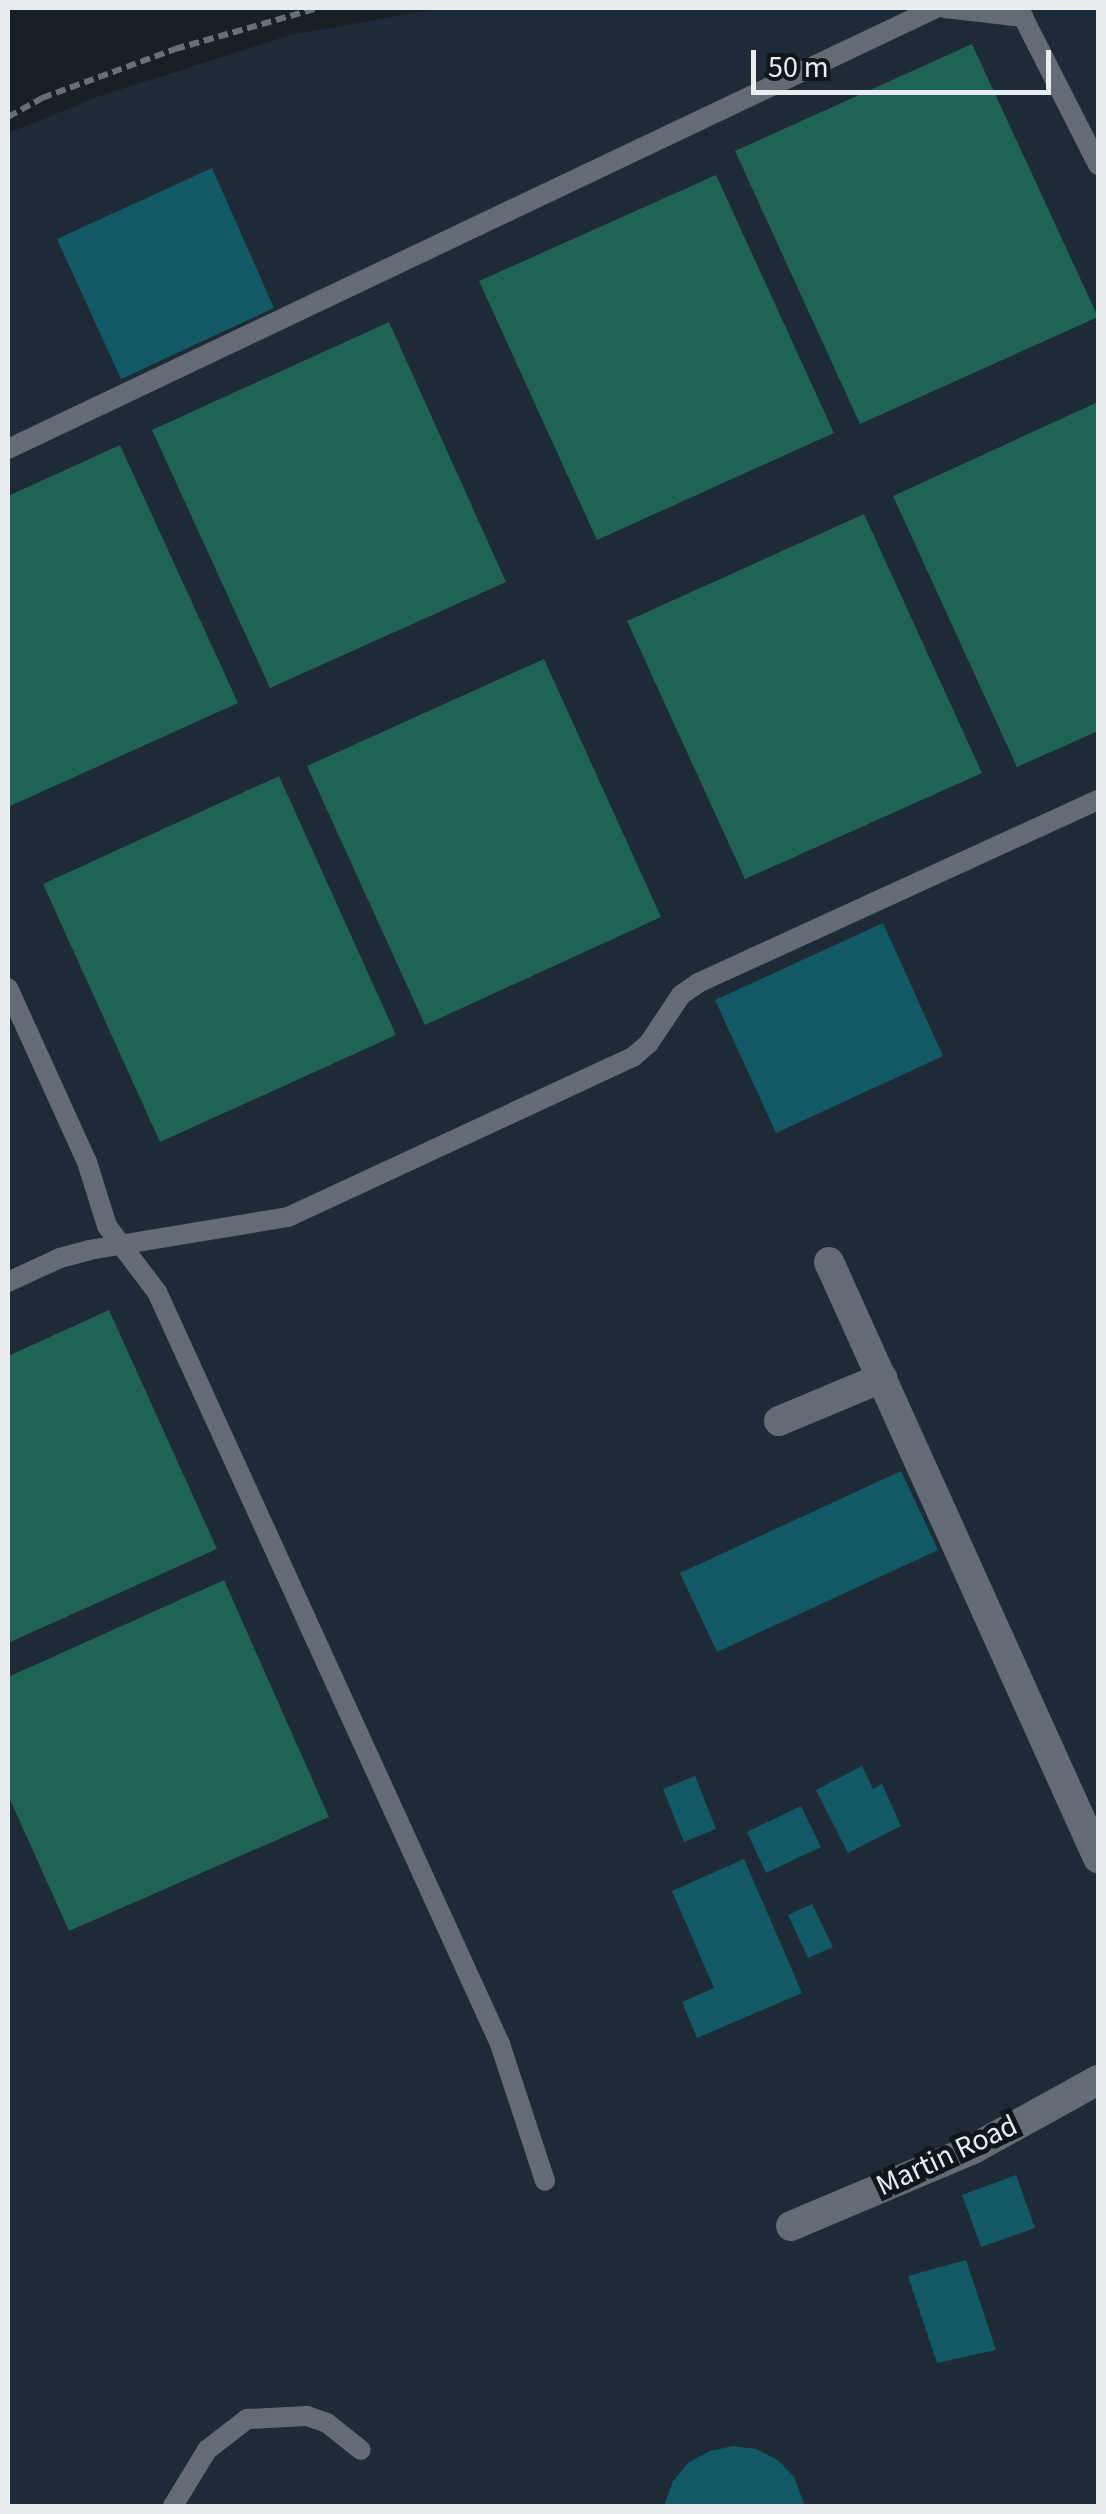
<!DOCTYPE html>
<html>
<head>
<meta charset="utf-8">
<style>
  body { margin:0 }
  #map { position:relative; width:1106px; height:2514px; overflow:hidden; background:#181f26; font-family:"Source Sans 3",sans-serif }
  div>[style] { position:absolute }
  .built>* { inset:0; background:#1e2a35 }
  .water>* { inset:0; background:#1f6256 }
  .building>* { inset:0; background:#125966 }
  .path>* { height:6px; margin-top:-3px; transform-origin:0; background:repeating-linear-gradient(90deg,#696f76 0 10px,transparent 0 15px) }
  .service>* { height:20px; margin:-10px; padding:0 10px; transform-origin:10px; border-radius:10px; background:#636c75 }
  .minor>* { height:30px; margin:-15px; padding:0 15px; transform-origin:15px; border-radius:15px; background:#636c75 }
  span { translate:-50% -50%; white-space:nowrap; text-align:center; line-height:1.15; -webkit-text-stroke:10px #0f161d; paint-order:stroke }
  .street-label { font-size:30px; color:#e8edf2 }
  .frame { position:absolute; inset:0; border:10px solid #e8edf2; pointer-events:none }
  .scale { position:absolute; left:751px; top:50px; width:300px; height:45px; box-sizing:border-box; border:5px solid #e8edf2; border-top:0; padding-left:12px; font-size:30px; line-height:35px; white-space:nowrap; color:#e8edf2; -webkit-text-stroke:8px #0f161d; paint-order:stroke }
</style>
</head>
<body>
<div id="map">
  <div class="built">
    <i style="clip-path:polygon(442px 8px,1098px 8px,1098px 2506px,8px 2506px,8px 133px,97px 97px,290px 35px)"></i>
  </div>
  <div class="water">
    <i style="clip-path:polygon(972px 44px,1098px 317px,860px 424px,735px 151px)"></i>
    <i style="clip-path:polygon(716px 175px,834px 433px,597px 540px,479px 281px)"></i>
    <i style="clip-path:polygon(389px 322px,506px 582px,270px 688px,152px 430px)"></i>
    <i style="clip-path:polygon(1098px 402px,1098px 731px,1017px 767px,893px 496px)"></i>
    <i style="clip-path:polygon(120px 445px,238px 703px,8px 807px,8px 496px)"></i>
    <i style="clip-path:polygon(864px 514px,982px 773px,745px 879px,627px 621px)"></i>
    <i style="clip-path:polygon(544px 659px,661px 917px,425px 1025px,307px 766px)"></i>
    <i style="clip-path:polygon(279px 776px,396px 1035px,160px 1142px,43px 884px)"></i>
    <i style="clip-path:polygon(109px 1310px,217px 1549px,8px 1643px,8px 1356px)"></i>
    <i style="clip-path:polygon(224px 1580px,329px 1817px,69px 1931px,8px 1795px,8px 1677px)"></i>
  </div>
  <div class="building">
    <i style="clip-path:polygon(212px 168px,274px 308px,121px 379px,57px 239px)"></i>
    <i style="clip-path:polygon(883px 923px,943px 1056px,776px 1133px,715px 1000px)"></i>
    <i style="clip-path:polygon(901px 1471px,938px 1550px,717px 1652px,680px 1573px)"></i>
    <i style="clip-path:polygon(862px 1766px,873px 1789px,882px 1784px,901px 1826px,848px 1853px,816px 1790px)"></i>
    <i style="clip-path:polygon(695px 1776px,716px 1829px,684px 1842px,663px 1789px)"></i>
    <i style="clip-path:polygon(801px 1806px,821px 1847px,766px 1873px,747px 1832px)"></i>
    <i style="clip-path:polygon(744px 1859px,802px 1993px,697px 2038px,682px 2002px,714px 1988px,672px 1891px)"></i>
    <i style="clip-path:polygon(812px 1904px,833px 1947px,808px 1958px,788px 1915px)"></i>
    <i style="clip-path:polygon(1016px 2175px,1035px 2228px,981px 2247px,962px 2195px)"></i>
    <i style="clip-path:polygon(966px 2260px,996px 2350px,937px 2363px,908px 2276px)"></i>
    <i style="clip-path:polygon(733px 2446px,756px 2449px,778px 2460px,794px 2477px,805px 2506px,664px 2506px,673px 2481px,688px 2463px,710px 2451px)"></i>
  </div>
  <div class="path">
    <i style="left:8px;top:117px;width:39px;rotate:-29deg"></i>
    <i style="left:42px;top:98px;width:142px;rotate:-20.2deg"></i>
    <i style="left:175px;top:49px;width:149px;rotate:-16deg"></i>
  </div>
  <div class="service">
    <i style="left:945px;top:8px;width:79px;rotate:6.6deg"></i>
    <i style="left:1023px;top:17px;width:166px;rotate:63.1deg"></i>
    <i style="left:8px;top:449px;width:1027px;rotate:-25.42deg"></i>
    <i style="left:8px;top:988px;width:191px;rotate:65.6deg"></i>
    <i style="left:87px;top:1162px;width:67px;rotate:72.6deg"></i>
    <i style="left:107px;top:1226px;width:83px;rotate:52.9deg"></i>
    <i style="left:157px;top:1292px;width:827px;rotate:65.48deg"></i>
    <i style="left:500px;top:2044px;width:144px;rotate:71.8deg"></i>
    <i style="left:8px;top:1282px;width:57px;rotate:-24.8deg"></i>
    <i style="left:60px;top:1258px;width:30px;rotate:-15deg"></i>
    <i style="left:89px;top:1250px;width:202px;rotate:-9.4deg"></i>
    <i style="left:288px;top:1217px;width:380px;rotate:-24.9deg"></i>
    <i style="left:633px;top:1057px;width:21px;rotate:-41deg"></i>
    <i style="left:649px;top:1043px;width:58px;rotate:-56.3deg"></i>
    <i style="left:681px;top:995px;width:21px;rotate:-35deg"></i>
    <i style="left:698px;top:983px;width:440px;rotate:-24.6deg"></i>
    <i style="left:173px;top:2506px;width:66px;rotate:-58.7deg"></i>
    <i style="left:207px;top:2450px;width:51px;rotate:-37.8deg"></i>
    <i style="left:247px;top:2419px;width:60px;rotate:-2.9deg"></i>
    <i style="left:307px;top:2416px;width:21px;rotate:19deg"></i>
    <i style="left:327px;top:2423px;width:43px;rotate:38.5deg"></i>
  </div>
  <div class="minor">
    <i style="left:829px;top:1262px;width:654px;rotate:65.71deg"></i>
    <i style="left:779px;top:1421px;width:112px;rotate:-22.7deg"></i>
    <i style="left:791px;top:2226px;width:198px;rotate:-22.9deg"></i>
    <i style="left:973px;top:2149px;width:143px;rotate:-28.9deg"></i>
  </div>
  <div class="street-label">
    <span style="left:947px;top:2156px;rotate:-25deg">Martin Road</span>
  </div>
  <div class="frame"></div>
  <div class="scale">50 m</div>
</div>
</body>
</html>
